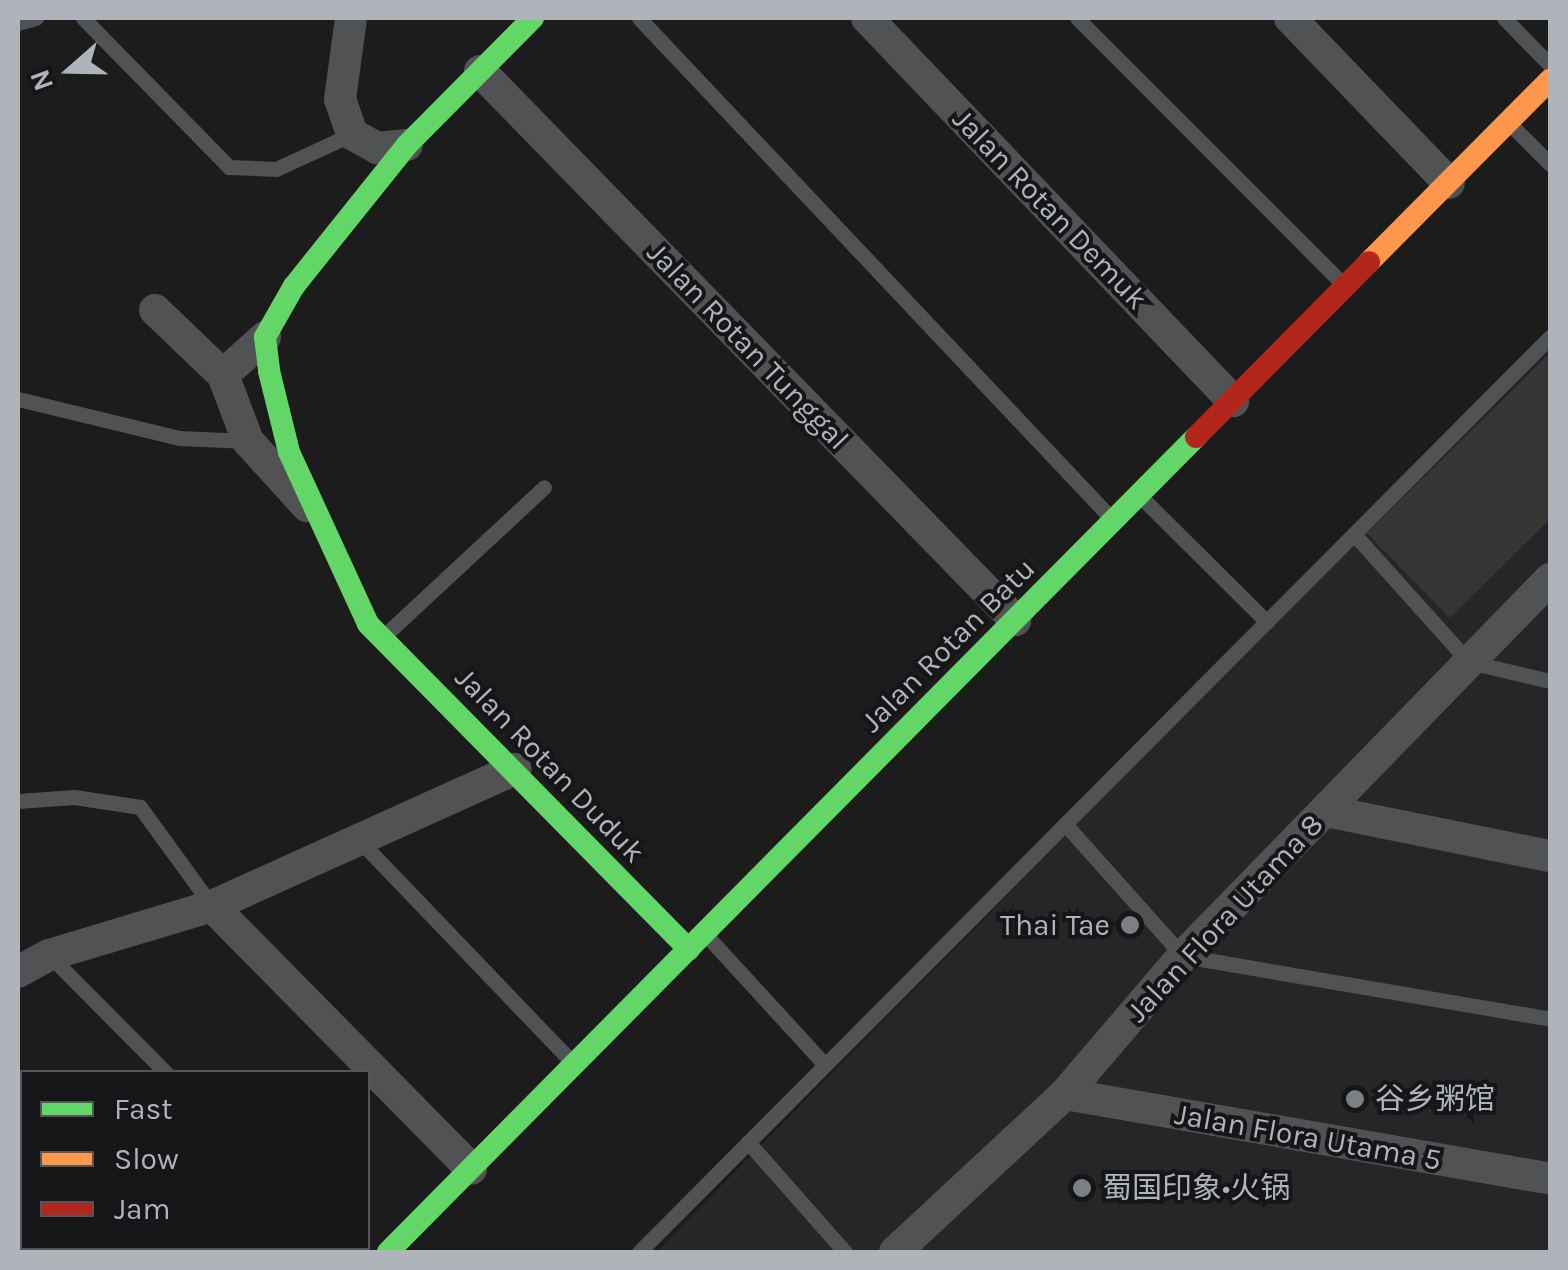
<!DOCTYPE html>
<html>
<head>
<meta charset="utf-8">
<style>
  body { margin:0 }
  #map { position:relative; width:1568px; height:1270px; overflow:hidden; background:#1c1c1c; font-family:Karla,"Noto Sans SC",sans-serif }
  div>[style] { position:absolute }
  .built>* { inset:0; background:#262628 }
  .building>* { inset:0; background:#363637 }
  .lane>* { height:15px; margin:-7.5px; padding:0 7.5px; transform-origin:7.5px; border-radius:7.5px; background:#515254 }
  .street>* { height:32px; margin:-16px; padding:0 16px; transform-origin:16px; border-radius:16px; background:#515254 }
  .fast>* { height:22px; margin:-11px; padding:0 11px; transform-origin:11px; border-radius:11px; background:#63d668 }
  .slow>* { height:22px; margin:-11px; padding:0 11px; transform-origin:11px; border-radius:11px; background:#ff974d }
  .jam>* { height:22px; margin:-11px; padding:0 11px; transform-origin:11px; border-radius:11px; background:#b3261e }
  .dots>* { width:28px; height:28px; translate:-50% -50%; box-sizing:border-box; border:5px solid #161618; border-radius:50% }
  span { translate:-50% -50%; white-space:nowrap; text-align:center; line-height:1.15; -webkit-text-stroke:8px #161618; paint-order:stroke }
  .street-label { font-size:30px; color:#afb4bb }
  .poi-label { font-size:30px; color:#afb4bb }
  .right { translate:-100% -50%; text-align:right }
  .left { translate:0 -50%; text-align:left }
  .frame { position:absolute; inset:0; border:20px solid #afb4bb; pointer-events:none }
  .legend { position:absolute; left:20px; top:1070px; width:350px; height:180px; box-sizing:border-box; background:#161618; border:2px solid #535559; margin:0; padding:12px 18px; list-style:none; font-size:30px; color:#afb4bb }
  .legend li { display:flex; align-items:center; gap:20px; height:50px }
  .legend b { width:50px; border:2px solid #535559 }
  .north { position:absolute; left:20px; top:20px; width:100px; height:100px; -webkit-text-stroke:8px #161618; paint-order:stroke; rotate:250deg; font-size:28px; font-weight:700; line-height:40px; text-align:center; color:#afb4bb }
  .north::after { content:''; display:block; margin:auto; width:35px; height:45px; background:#afb4bb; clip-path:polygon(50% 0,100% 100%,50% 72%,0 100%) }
</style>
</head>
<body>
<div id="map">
  <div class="built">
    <i style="clip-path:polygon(1550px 343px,1550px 1252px,656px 1252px)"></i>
  </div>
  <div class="building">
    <i style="clip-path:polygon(1550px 353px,1550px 519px,1450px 618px,1367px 533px)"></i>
  </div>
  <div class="lane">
    <i style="left:83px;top:18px;width:209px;rotate:45.6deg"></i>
    <i style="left:229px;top:167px;width:47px;rotate:2.4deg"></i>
    <i style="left:276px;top:169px;width:84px;rotate:-24.7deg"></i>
    <i style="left:639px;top:18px;width:688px;rotate:46.65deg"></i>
    <i style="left:1077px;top:18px;width:376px;rotate:45deg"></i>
    <i style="left:1504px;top:18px;width:66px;rotate:45.6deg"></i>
    <i style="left:18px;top:23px;width:19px;rotate:-16deg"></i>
    <i style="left:1511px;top:125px;width:55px;rotate:45deg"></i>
    <i style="left:18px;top:399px;width:166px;rotate:13.6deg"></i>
    <i style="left:179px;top:438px;width:69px;rotate:2.5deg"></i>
    <i style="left:1142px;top:498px;width:176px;rotate:44.8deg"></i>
    <i style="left:1354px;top:534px;width:172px;rotate:48.1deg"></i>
    <i style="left:1469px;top:662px;width:83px;rotate:13.2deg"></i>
    <i style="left:385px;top:635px;width:217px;rotate:-42.9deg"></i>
    <i style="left:18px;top:801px;width:56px;rotate:-4.1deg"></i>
    <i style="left:74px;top:797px;width:67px;rotate:8.6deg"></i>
    <i style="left:140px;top:807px;width:122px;rotate:54deg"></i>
    <i style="left:1065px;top:824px;width:177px;rotate:48.2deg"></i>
    <i style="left:1183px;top:956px;width:372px;rotate:9.7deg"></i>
    <i style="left:359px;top:840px;width:308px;rotate:46.2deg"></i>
    <i style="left:706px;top:935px;width:176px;rotate:47.5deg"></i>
    <i style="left:49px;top:955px;width:165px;rotate:45.2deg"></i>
    <i style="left:748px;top:1142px;width:147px;rotate:48.6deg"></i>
    <i style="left:338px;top:1248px;width:6px;rotate:45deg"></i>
    <i style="left:639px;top:1252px;width:1291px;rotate:-45.13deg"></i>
  </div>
  <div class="street">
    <i style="left:351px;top:18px;width:82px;rotate:97.7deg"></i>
    <i style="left:340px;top:99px;width:37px;rotate:71deg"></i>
    <i style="left:352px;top:134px;width:29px;rotate:29deg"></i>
    <i style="left:377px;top:148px;width:30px;rotate:-6deg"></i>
    <i style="left:867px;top:18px;width:530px;rotate:46.3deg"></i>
    <i style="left:1290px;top:18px;width:229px;rotate:46.1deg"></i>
    <i style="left:480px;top:71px;width:767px;rotate:45.74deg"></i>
    <i style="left:155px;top:310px;width:94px;rotate:43.7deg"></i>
    <i style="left:265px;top:337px;width:57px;rotate:137.9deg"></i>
    <i style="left:223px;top:375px;width:71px;rotate:69.3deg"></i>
    <i style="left:248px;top:441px;width:88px;rotate:47.8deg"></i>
    <i style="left:1326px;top:811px;width:228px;rotate:11.4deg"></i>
    <i style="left:212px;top:906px;width:369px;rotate:45.4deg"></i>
    <i style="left:18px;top:972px;width:35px;rotate:-29deg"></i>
    <i style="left:49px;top:955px;width:170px;rotate:-16.7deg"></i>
    <i style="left:212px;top:906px;width:333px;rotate:-24.3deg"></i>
    <i style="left:1065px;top:1094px;width:492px;rotate:9.9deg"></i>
    <i style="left:18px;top:1138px;width:6px;rotate:51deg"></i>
    <i style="left:123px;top:1248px;width:6px;rotate:45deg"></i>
    <i style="left:895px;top:1252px;width:232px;rotate:-42.9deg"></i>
    <i style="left:1065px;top:1094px;width:182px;rotate:-49.5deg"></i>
    <i style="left:1183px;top:956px;width:526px;rotate:-45.77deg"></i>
  </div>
  <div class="fast">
    <i style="left:533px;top:18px;width:179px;rotate:134.8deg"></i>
    <i style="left:407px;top:145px;width:181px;rotate:128.7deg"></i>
    <i style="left:294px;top:286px;width:59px;rotate:119.6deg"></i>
    <i style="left:265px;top:337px;width:34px;rotate:83deg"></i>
    <i style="left:269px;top:371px;width:83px;rotate:76.1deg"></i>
    <i style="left:289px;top:452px;width:189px;rotate:65.3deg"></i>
    <i style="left:368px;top:624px;width:457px;rotate:45.4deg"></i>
    <i style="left:388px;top:1252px;width:1148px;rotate:-45.25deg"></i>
  </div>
  <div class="slow">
    <i style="left:1369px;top:262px;width:257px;rotate:-45.2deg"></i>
  </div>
  <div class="jam">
    <i style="left:1196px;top:437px;width:246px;rotate:-45.3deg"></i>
  </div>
  <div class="dots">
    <i style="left:1130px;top:925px;background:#7c7f83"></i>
    <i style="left:1355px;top:1099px;background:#7c7f83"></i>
    <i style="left:1082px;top:1188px;background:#7c7f83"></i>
  </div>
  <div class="street-label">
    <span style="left:1050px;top:209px;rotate:46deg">Jalan Rotan Demuk</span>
    <span style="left:748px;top:346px;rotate:46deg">Jalan Rotan Tunggal</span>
    <span style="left:948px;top:645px;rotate:-45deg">Jalan Rotan Batu</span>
    <span style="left:550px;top:765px;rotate:46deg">Jalan Rotan Duduk</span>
    <span style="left:1225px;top:918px;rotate:-47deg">Jalan Flora Utama 8</span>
    <span style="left:1308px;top:1137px;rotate:10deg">Jalan Flora Utama 5</span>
  </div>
  <div class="poi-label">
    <span class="right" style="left:1110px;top:925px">Thai Tae</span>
    <span class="left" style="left:1375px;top:1099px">谷乡粥馆</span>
    <span class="left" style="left:1102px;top:1188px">蜀国印象•火锅</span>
  </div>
  <div class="frame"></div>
  <ul class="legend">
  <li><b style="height:12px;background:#63d668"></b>Fast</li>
  <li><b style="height:12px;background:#ff974d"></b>Slow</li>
  <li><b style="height:12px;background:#b3261e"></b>Jam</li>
  </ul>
  <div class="north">N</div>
</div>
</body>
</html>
